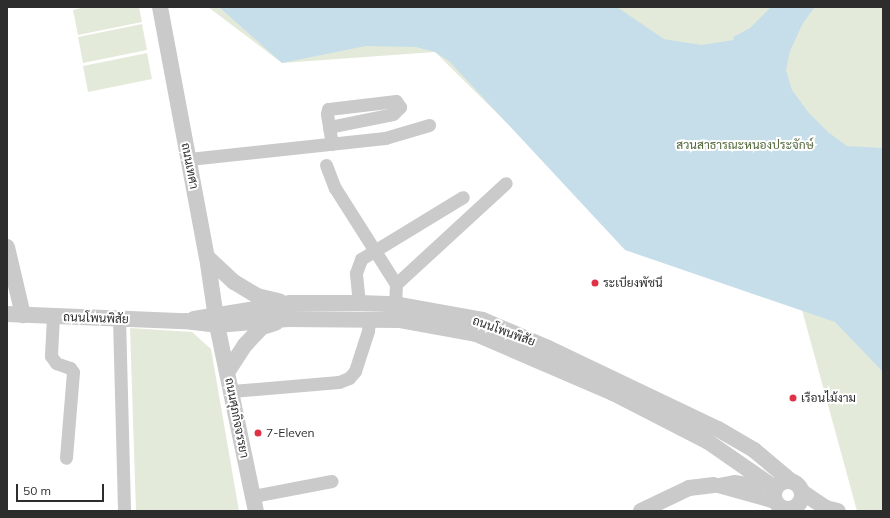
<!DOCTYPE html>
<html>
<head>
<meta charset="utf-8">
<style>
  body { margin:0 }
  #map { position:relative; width:890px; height:518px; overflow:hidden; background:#fff; font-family:Mulish,Sarabun,sans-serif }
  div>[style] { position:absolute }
  .green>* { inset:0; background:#e4eada }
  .water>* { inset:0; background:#c6deea }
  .minor>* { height:13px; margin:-6.5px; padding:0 6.5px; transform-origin:6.5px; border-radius:6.5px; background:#cacaca }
  .tertiary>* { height:16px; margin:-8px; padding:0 8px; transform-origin:8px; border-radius:8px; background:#cacaca }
  .tertiary>.ring { margin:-8px; padding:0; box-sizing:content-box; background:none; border:16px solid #cacaca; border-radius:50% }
  .dots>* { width:11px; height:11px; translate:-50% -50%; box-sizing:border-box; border:2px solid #fff; border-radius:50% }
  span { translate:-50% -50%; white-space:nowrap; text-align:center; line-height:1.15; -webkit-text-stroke:4px #fff; paint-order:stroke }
  .park-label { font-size:12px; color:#52673b }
  .street-label { font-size:12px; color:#2d2d2d }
  .poi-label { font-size:12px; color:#2d2d2d }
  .left { translate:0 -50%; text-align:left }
  .frame { position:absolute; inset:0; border:8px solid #2d2d2d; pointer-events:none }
  .scale { position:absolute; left:16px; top:484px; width:88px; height:18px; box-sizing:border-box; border:2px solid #2d2d2d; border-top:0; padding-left:5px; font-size:12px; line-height:14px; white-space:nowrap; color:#2d2d2d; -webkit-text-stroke:3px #fff; paint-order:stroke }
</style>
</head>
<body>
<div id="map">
  <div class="green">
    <i style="clip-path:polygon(85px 7px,139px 7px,142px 22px,78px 35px,73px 10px)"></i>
    <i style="clip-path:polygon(208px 7px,883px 7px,883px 511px,857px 511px,802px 310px,641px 255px,435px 52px,282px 63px)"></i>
    <i style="clip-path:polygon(142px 24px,147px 50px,83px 63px,78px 37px)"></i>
    <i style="clip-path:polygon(147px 53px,152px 79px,88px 92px,83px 66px)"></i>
    <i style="clip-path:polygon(130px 328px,192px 332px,211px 349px,239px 511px,136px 511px)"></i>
  </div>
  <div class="water">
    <i style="clip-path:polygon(219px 7px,617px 7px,664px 39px,701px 45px,734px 40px,733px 37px,750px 28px,770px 8px,815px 7px,803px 23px,790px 51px,786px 70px,792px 90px,808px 112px,828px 132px,847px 146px,883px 148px,883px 372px,835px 322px,625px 250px,449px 61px,435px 52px,416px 47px,366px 46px,282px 63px)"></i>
  </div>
  <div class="minor">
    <i style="left:329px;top:127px;width:65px;rotate:-11.5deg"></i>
    <i style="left:393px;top:114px;width:10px;rotate:-45deg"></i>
    <i style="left:400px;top:107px;width:7px;rotate:-124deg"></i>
    <i style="left:396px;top:101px;width:68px;rotate:173.3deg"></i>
    <i style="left:328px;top:109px;width:5px;rotate:101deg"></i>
    <i style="left:327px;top:114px;width:13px;rotate:81deg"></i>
    <i style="left:329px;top:127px;width:17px;rotate:80deg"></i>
    <i style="left:189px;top:159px;width:197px;rotate:-6.1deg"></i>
    <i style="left:385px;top:138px;width:46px;rotate:-16.5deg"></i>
    <i style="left:326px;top:165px;width:25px;rotate:69deg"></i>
    <i style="left:335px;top:188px;width:114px;rotate:57.6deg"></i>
    <i style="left:359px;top:303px;width:30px;rotate:-96deg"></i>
    <i style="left:356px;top:273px;width:15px;rotate:-70deg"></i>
    <i style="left:361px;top:259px;width:119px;rotate:-31.3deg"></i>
    <i style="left:395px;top:304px;width:20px;rotate:-87deg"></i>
    <i style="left:396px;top:284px;width:149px;rotate:-42.6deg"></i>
    <i style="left:53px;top:316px;width:40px;rotate:92.9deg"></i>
    <i style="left:51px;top:356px;width:9px;rotate:54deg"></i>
    <i style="left:56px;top:363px;width:15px;rotate:20deg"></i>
    <i style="left:70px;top:368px;width:5px;rotate:53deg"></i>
    <i style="left:73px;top:372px;width:86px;rotate:94.7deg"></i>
    <i style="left:119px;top:318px;width:193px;rotate:88.5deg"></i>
    <i style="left:232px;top:391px;width:107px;rotate:-4.8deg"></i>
    <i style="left:339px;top:382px;width:11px;rotate:-22deg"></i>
    <i style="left:349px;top:378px;width:9px;rotate:-49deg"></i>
    <i style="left:355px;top:371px;width:42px;rotate:-72deg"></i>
    <i style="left:368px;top:331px;width:12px;rotate:-85deg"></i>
    <i style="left:714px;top:485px;width:63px;rotate:15.6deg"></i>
    <i style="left:714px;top:485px;width:20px;rotate:-11deg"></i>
    <i style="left:734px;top:481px;width:39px;rotate:9deg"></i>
    <i style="left:253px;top:496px;width:80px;rotate:-10.8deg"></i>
  </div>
  <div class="tertiary">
    <i style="left:160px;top:7px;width:254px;rotate:79.4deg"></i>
    <i style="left:207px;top:257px;width:69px;rotate:81.6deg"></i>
    <i style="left:217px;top:325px;width:190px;rotate:78.2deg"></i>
    <i style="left:7px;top:247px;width:70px;rotate:76.8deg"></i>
    <i style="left:207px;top:257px;width:37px;rotate:43deg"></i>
    <i style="left:234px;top:282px;width:27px;rotate:31deg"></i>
    <i style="left:257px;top:296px;width:23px;rotate:13deg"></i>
    <i style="left:7px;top:314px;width:178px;rotate:2.3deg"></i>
    <i style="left:185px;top:321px;width:32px;rotate:7deg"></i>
    <i style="left:217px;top:325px;width:71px;rotate:-4.8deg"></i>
    <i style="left:288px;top:319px;width:111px;rotate:0.5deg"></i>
    <i style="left:399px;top:320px;width:78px;rotate:10.3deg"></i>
    <i style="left:476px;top:334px;width:149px;rotate:23.3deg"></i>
    <i style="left:613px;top:393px;width:106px;rotate:27.1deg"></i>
    <i style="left:707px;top:441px;width:83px;rotate:34.7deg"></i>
    <i style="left:194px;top:319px;width:98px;rotate:-9.4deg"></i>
    <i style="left:291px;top:303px;width:68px"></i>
    <i style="left:359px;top:303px;width:36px;rotate:2deg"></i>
    <i style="left:395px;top:304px;width:89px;rotate:10.3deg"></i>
    <i style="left:483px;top:320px;width:71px;rotate:23.3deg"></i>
    <i style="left:548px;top:348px;width:188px;rotate:25.5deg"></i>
    <i style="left:718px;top:429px;width:42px;rotate:30.3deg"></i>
    <i style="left:754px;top:450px;width:48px;rotate:40deg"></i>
    <i style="left:228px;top:371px;width:31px;rotate:-57deg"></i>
    <i style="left:245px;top:345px;width:25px;rotate:-47deg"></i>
    <i style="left:262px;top:327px;width:14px;rotate:-17deg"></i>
    <i class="ring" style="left:774px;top:481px;width:12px;height:12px"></i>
    <i style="left:802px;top:492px;width:29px;rotate:34deg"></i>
    <i style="left:826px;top:508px;width:12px;rotate:14deg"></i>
    <i style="left:641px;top:511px;width:53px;rotate:-25.6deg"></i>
    <i style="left:689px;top:488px;width:25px;rotate:-7deg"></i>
  </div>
  <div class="dots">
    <i style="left:595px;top:283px;background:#e13146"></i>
    <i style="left:793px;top:398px;background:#e13146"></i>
    <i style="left:258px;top:433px;background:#e13146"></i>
  </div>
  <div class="park-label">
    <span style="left:745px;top:145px">สวนสาธารณะหนองประจักษ์</span>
  </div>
  <div class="street-label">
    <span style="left:190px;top:166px;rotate:79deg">ถนนเทศา</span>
    <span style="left:96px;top:318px;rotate:2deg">ถนนโพนพิสัย</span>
    <span style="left:504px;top:331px;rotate:20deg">ถนนโพนพิสัย</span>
    <span style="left:237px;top:418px;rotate:79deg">ถนนศุภกิจจรรยา</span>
  </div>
  <div class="poi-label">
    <span class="left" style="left:603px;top:283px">ระเบียงพัชนี</span>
    <span class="left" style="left:801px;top:398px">เรือนไม้งาม</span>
    <span class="left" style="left:266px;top:433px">7-Eleven</span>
  </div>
  <div class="frame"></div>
  <div class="scale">50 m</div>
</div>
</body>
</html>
